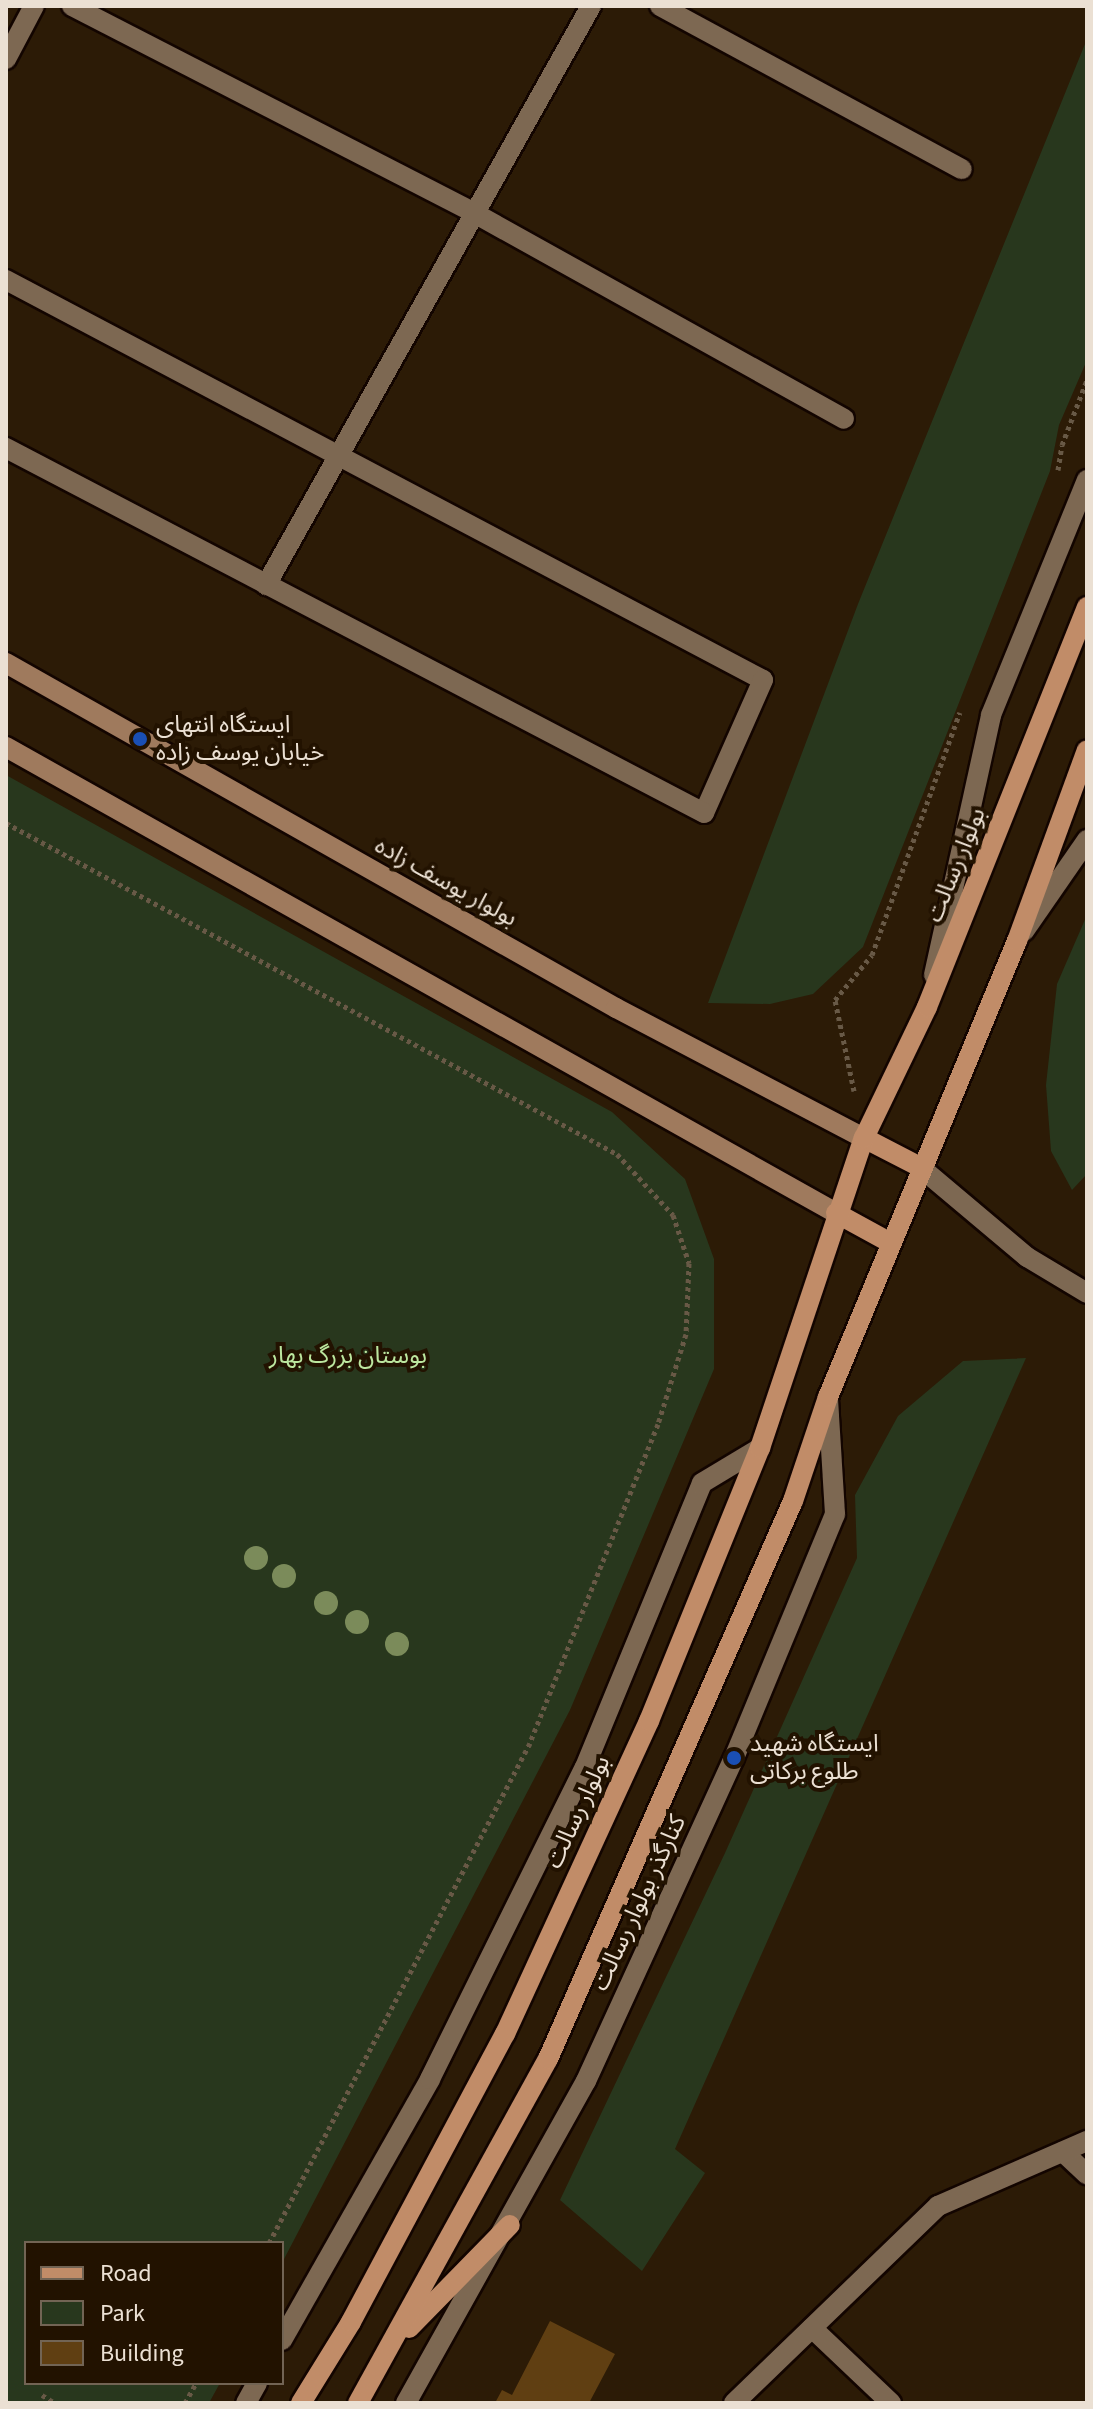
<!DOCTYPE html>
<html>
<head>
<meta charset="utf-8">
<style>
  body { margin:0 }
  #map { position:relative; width:1093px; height:2409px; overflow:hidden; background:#2c1b06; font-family:"Source Sans 3","Noto Sans Arabic",sans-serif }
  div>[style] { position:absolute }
  .green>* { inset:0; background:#28371d }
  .building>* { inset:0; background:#603f12 }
  .path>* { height:5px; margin-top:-2.5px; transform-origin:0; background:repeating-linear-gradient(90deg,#685946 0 4px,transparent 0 8px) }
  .roads { filter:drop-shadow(2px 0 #130500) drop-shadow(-2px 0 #130500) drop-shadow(0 2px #130500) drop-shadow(0 -2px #130500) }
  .minor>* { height:20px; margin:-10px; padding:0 10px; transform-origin:10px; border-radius:10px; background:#7d6852 }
  .tertiary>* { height:20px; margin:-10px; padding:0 10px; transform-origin:10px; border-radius:10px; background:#7d6852 }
  .secondary>* { height:20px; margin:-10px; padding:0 10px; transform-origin:10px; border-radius:10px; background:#9f7a5d }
  .primary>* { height:20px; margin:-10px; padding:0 10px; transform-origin:10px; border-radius:10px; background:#c18c68 }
  .trees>* { width:24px; height:24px; margin:-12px; border-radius:50%; background:#7b8b5a }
  .dots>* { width:22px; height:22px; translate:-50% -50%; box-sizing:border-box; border:4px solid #221200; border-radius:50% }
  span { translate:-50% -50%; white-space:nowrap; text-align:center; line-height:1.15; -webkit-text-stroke:8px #221200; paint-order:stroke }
  .poi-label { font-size:24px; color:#ebe0d3 }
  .left { translate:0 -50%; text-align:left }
  .street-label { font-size:24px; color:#ebe0d3 }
  .park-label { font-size:24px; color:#bce79f }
  .frame { position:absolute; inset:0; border:8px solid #ebe0d3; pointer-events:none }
  .legend { position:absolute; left:24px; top:2241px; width:260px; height:144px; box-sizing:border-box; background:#221200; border:2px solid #726454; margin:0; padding:10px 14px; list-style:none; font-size:24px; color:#ebe0d3 }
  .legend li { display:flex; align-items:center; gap:16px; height:40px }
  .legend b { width:40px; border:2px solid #726454 }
</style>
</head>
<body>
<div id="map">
  <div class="green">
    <i style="clip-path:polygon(1087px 39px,1087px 360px,1059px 425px,1050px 471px,863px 947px,813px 994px,770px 1004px,708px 1003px,858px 604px)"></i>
    <i style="clip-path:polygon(6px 775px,612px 1112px,685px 1179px,714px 1259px,714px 1369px,570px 1710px,282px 2263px,282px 2243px,26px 2243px,26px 2383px,220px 2383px,209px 2403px,6px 2403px)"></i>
    <i style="clip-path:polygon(1087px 915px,1087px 1174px,1072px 1190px,1051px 1151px,1046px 1085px,1057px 984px)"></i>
    <i style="clip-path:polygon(1026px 1358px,675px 2149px,705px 2173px,642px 2271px,560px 2200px,725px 1853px,857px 1558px,855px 1495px,898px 1416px,963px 1361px)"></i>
  </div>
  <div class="building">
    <i style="clip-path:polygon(550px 2321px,615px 2354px,589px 2403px,495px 2403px,502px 2390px,512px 2395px)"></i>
  </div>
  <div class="path">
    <i style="left:1058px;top:470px;width:25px;rotate:-81deg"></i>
    <i style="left:1062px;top:445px;width:70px;rotate:-69deg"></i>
    <i style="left:6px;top:823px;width:695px;rotate:28.45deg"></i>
    <i style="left:617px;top:1154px;width:83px;rotate:47.4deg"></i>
    <i style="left:673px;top:1215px;width:51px;rotate:71.6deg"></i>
    <i style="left:689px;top:1263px;width:71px;rotate:92.4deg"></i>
    <i style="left:686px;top:1334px;width:94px;rotate:107.3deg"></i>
    <i style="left:658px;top:1424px;width:344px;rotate:111.9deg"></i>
    <i style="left:530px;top:1743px;width:564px;rotate:117.56deg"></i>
    <i style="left:854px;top:1091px;width:93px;rotate:-101.8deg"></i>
    <i style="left:835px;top:1000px;width:58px;rotate:-50.6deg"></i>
    <i style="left:872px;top:955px;width:258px;rotate:-70.1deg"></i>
    <i style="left:42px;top:2395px;width:15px;rotate:32deg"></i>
    <i style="left:185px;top:2403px;width:23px;rotate:-61deg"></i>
  </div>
  <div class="roads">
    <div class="minor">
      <i style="left:72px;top:6px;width:454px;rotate:27.2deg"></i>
      <i style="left:476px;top:214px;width:421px;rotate:29.1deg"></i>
      <i style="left:660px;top:6px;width:343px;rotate:28.4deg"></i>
      <i style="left:6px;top:59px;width:60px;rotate:-62.2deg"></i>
      <i style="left:6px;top:280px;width:856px;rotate:27.85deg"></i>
      <i style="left:763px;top:680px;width:145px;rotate:113.9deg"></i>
      <i style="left:704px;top:813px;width:788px;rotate:-152.39deg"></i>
      <i style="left:266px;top:585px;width:664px;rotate:-60.69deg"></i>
      <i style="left:920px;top:1167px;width:140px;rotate:40.1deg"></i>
      <i style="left:1027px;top:1257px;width:70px;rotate:31deg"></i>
      <i style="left:1063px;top:2152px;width:33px;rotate:43deg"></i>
      <i style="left:812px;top:2328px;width:109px;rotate:43.5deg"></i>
      <i style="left:734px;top:2403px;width:284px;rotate:-44deg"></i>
      <i style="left:938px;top:2206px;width:163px;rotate:-23.6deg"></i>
    </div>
    <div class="tertiary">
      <i style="left:1024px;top:931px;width:111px;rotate:-55.3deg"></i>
      <i style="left:934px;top:975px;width:266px;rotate:-77.6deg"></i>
      <i style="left:991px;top:715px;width:254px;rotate:-67.8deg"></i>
      <i style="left:282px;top:2340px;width:300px;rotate:-60.4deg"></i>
      <i style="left:430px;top:2079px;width:348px;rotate:-63.6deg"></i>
      <i style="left:585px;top:1767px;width:307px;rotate:-67.6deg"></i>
      <i style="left:702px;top:1483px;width:68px;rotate:-31.1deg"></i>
      <i style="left:246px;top:2403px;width:23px;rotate:-61deg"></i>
      <i style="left:406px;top:2403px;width:369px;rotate:-60.8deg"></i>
      <i style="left:586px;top:2081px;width:355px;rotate:-65.4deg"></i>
      <i style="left:734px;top:1758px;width:264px;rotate:-67.5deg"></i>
      <i style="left:835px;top:1514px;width:116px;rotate:-93.5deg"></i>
    </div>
    <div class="secondary">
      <i style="left:6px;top:663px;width:701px;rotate:29.49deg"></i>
      <i style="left:616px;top:1008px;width:280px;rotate:27.7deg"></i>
      <i style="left:6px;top:747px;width:952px;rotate:29.31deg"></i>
    </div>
    <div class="primary">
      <i style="left:864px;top:1138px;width:63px;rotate:27.4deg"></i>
      <i style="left:836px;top:1213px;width:63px;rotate:28.6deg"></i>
      <i style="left:409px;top:2328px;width:144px;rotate:-45.6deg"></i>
      <i style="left:301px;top:2403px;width:95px;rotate:-58.3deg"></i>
      <i style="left:351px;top:2322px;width:327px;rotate:-61.9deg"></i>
      <i style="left:505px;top:2034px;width:345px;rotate:-65.3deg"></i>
      <i style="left:649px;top:1721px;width:295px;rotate:-67.9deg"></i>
      <i style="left:760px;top:1448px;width:327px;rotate:-71.5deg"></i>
      <i style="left:864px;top:1138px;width:145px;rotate:-64.3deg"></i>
      <i style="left:927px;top:1007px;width:431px;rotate:-68.2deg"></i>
      <i style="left:358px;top:2403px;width:393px;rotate:-61.1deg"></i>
      <i style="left:548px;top:2059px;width:609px;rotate:-66.3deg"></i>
      <i style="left:793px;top:1501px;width:110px;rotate:-71.4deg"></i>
      <i style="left:828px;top:1397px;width:494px;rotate:-67.5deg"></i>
      <i style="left:1017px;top:941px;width:203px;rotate:-69.9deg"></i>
    </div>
  </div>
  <div class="trees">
    <i style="left:256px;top:1558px"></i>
    <i style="left:284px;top:1576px"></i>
    <i style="left:326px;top:1603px"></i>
    <i style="left:357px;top:1622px"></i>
    <i style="left:397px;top:1644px"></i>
  </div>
  <div class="dots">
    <i style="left:140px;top:739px;background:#1a4fb4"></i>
    <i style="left:734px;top:1758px;background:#1a4fb4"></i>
  </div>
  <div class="poi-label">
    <span class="left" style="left:156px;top:739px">ایستگاه انتهای<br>خیابان یوسف زاده</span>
    <span class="left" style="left:750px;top:1758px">ایستگاه شهید<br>طلوع برکاتی</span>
  </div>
  <div class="street-label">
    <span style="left:956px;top:865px;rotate:-68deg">بولوار رسالت</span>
    <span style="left:446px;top:882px;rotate:29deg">بولوار یوسف زاده</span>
    <span style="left:578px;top:1812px;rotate:-65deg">بولوار رسالت</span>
    <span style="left:639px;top:1903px;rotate:-65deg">کنارگذر بولوار رسالت</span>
  </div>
  <div class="park-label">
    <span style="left:348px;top:1356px">بوستان بزرگ بهار</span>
  </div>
  <div class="frame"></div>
  <ul class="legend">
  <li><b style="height:10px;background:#c18c68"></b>Road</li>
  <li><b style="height:22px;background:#28371d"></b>Park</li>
  <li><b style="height:22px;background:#603f12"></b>Building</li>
  </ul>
</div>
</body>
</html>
